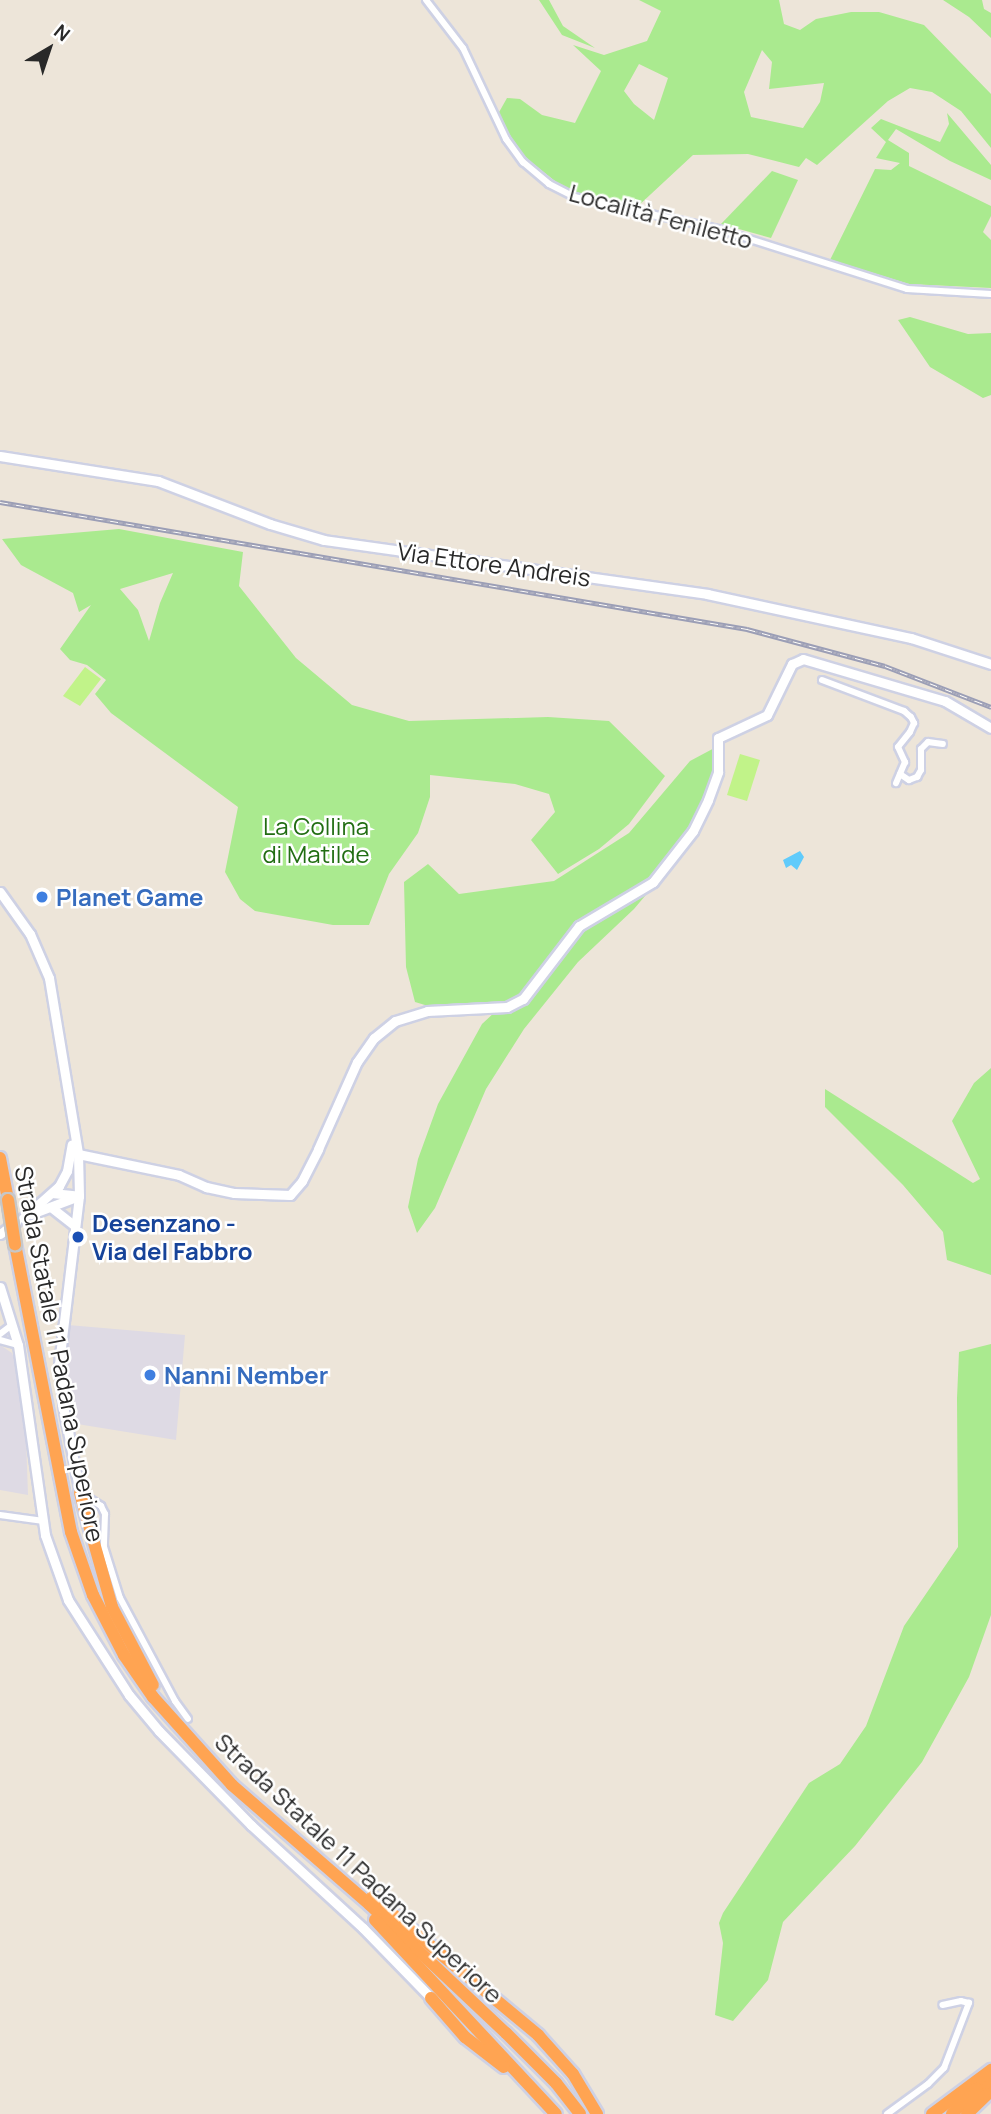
<!DOCTYPE html>
<html>
<head>
<meta charset="utf-8">
<style>
  body { margin:0 }
  #map { position:relative; width:991px; height:2114px; overflow:hidden; background:#ede5d9; font-family:Manrope,sans-serif }
  div>[style] { position:absolute }
  .industrial>* { inset:0; background:#dedae4 }
  .green>* { inset:0; background:#aaea8f }
  .pitch>* { inset:0; background:#c1f389 }
  .water>* { inset:0; background:#60cbfb }
  .roads { filter:drop-shadow(2px 0 #ced1e4) drop-shadow(-2px 0 #ced1e4) drop-shadow(0 2px #ced1e4) drop-shadow(0 -2px #ced1e4) }
  .street>* { height:6px; margin:-3px; padding:0 3px; transform-origin:3px; border-radius:3px; background:#fff }
  .secondary>* { height:9px; margin:-4.5px; padding:0 4.5px; transform-origin:4.5px; border-radius:4.5px; background:#fff }
  .highway>* { height:12px; margin:-6px; padding:0 6px; transform-origin:6px; border-radius:6px; background:#ffa452 }
  .rail>* { height:5px; margin-top:-2.5px; transform-origin:0; background:repeating-linear-gradient(90deg,#fff 0 8px,#9b9eb6 0 16px); box-sizing:border-box; border-block:2px solid #9b9eb6 }
  .bridges { filter:drop-shadow(2px 0 #c7c7c7) drop-shadow(-2px 0 #c7c7c7) drop-shadow(0 2px #c7c7c7) drop-shadow(0 -2px #c7c7c7) }
  .highway-bridge>* { height:12px; margin:-6px; padding:0 6px; transform-origin:6px; border-radius:6px; background:#ffa452 }
  .dots>* { width:19px; height:19px; translate:-50% -50%; box-sizing:border-box; border:4px solid #fff; border-radius:50% }
  span { translate:-50% -50%; white-space:nowrap; text-align:center; line-height:1.15; -webkit-text-stroke:5px #fff; paint-order:stroke }
  .street-label { font-size:24px; color:#292929 }
  .park-label { font-size:24px; color:#216d12 }
  .shop-label { font-size:24px; color:#366cbe; font-weight:700 }
  .left { translate:0 -50%; text-align:left }
  .transit-label { font-size:24px; color:#164399; font-weight:700 }
  .north { position:absolute; left:14px; top:14px; width:70px; height:70px; -webkit-text-stroke:5px #fff; paint-order:stroke; rotate:39deg; font-size:19px; font-weight:700; line-height:28px; text-align:center; color:#292929 }
  .north::after { content:''; display:block; margin:auto; width:24px; height:32px; background:#292929; clip-path:polygon(50% 0,100% 100%,50% 72%,0 100%) }
</style>
</head>
<body>
<div id="map">
  <div class="industrial">
    <i style="clip-path:polygon(68px 1325px,185px 1335px,176px 1440px,71px 1423px,65px 1365px)"></i>
    <i style="clip-path:polygon(0 1345px,12px 1353px,24px 1383px,28px 1495px,0 1490px)"></i>
  </div>
  <div class="green">
    <i style="clip-path:polygon(539px 0,549px 0,563px 26px,595px 48px,562px 35px)"></i>
    <i style="clip-path:polygon(evenodd,639px 0,779px 0,784px 24px,800px 30px,816px 19px,851px 12px,879px 12px,924px 25px,991px 94px,991px 148px,961px 111px,932px 92px,910px 88px,888px 101px,817px 165px,806px 158px,799px 167px,748px 154px,693px 155px,637px 207px,618px 206px,569px 192px,518px 152px,505px 135px,498px 114px,507px 98px,520px 99px,542px 115px,575px 123px,601px 71px,573px 45px,604px 55px,647px 41px,661px 11px,639px 0,762px 50px,772px 62px,769px 89px,824px 83px,820px 102px,803px 128px,751px 117px,744px 92px,762px 50px,639px 0,639px 64px,668px 78px,654px 120px,634px 104px,624px 91px,639px 64px)"></i>
    <i style="clip-path:polygon(943px 0,982px 0,984px 9px,991px 13px,991px 38px,969px 17px)"></i>
    <i style="clip-path:polygon(947px 113px,991px 165px,991px 180px,950px 161px,896px 129px,888px 140px,909px 153px,909px 166px,991px 206px,991px 216px,983px 232px,991px 240px,991px 288px,909px 284px,830px 260px,875px 169px,891px 170px,900px 163px,876px 158px,886px 142px,871px 128px,881px 119px,940px 142px,949px 124px)"></i>
    <i style="clip-path:polygon(772px 171px,798px 180px,771px 238px,721px 224px)"></i>
    <i style="clip-path:polygon(910px 317px,968px 334px,991px 333px,991px 395px,983px 398px,930px 367px,898px 320px)"></i>
    <i style="clip-path:polygon(evenodd,119px 529px,243px 552px,239px 586px,296px 658px,352px 705px,409px 721px,548px 717px,609px 721px,665px 776px,629px 824px,599px 849px,558px 874px,531px 840px,555px 812px,549px 794px,515px 784px,430px 775px,430px 797px,418px 833px,389px 874px,369px 925px,333px 925px,255px 911px,240px 899px,225px 872px,238px 807px,111px 713px,95px 694px,106px 680px,87px 665px,70px 660px,60px 649px,91px 605px,79px 612px,73px 593px,21px 565px,2px 539px,119px 529px,173px 573px,160px 603px,149px 641px,138px 610px,120px 589px,173px 573px)"></i>
    <i style="clip-path:polygon(720px 745px,721px 777px,688px 845px,634px 909px,578px 962px,524px 1029px,486px 1089px,435px 1208px,417px 1233px,408px 1207px,418px 1159px,438px 1104px,482px 1024px,496px 1011px,455px 1014px,415px 1002px,406px 967px,404px 882px,428px 864px,459px 894px,554px 881px,629px 833px,690px 761px)"></i>
    <i style="clip-path:polygon(991px 1068px,991px 1275px,947px 1260px,943px 1232px,903px 1185px,825px 1107px,825px 1089px,973px 1183px,980px 1179px,952px 1121px,974px 1083px)"></i>
    <i style="clip-path:polygon(991px 1344px,991px 1615px,969px 1677px,922px 1762px,855px 1846px,783px 1922px,768px 1980px,733px 2021px,715px 2015px,723px 1943px,719px 1923px,723px 1913px,809px 1783px,840px 1764px,866px 1726px,904px 1626px,958px 1547px,957px 1398px,959px 1352px)"></i>
  </div>
  <div class="pitch">
    <i style="clip-path:polygon(85px 667px,101px 679px,80px 706px,63px 696px)"></i>
    <i style="clip-path:polygon(740px 754px,760px 760px,747px 801px,727px 795px)"></i>
  </div>
  <div class="water">
    <i style="clip-path:polygon(800px 851px,804px 857px,797px 870px,791px 865px,786px 868px,783px 860px)"></i>
  </div>
  <div class="roads">
    <div class="street">
      <i style="left:426px;top:0;width:61px;rotate:52.4deg"></i>
      <i style="left:463px;top:48px;width:101px;rotate:64.7deg"></i>
      <i style="left:506px;top:139px;width:29px;rotate:54deg"></i>
      <i style="left:523px;top:162px;width:34px;rotate:40deg"></i>
      <i style="left:549px;top:184px;width:29px;rotate:27deg"></i>
      <i style="left:575px;top:197px;width:147px;rotate:12.6deg"></i>
      <i style="left:718px;top:229px;width:198px;rotate:17.6deg"></i>
      <i style="left:907px;top:289px;width:84px;rotate:3.4deg"></i>
      <i style="left:822px;top:680px;width:88px;rotate:20.7deg"></i>
      <i style="left:904px;top:711px;width:9px;rotate:41deg"></i>
      <i style="left:911px;top:717px;width:7px;rotate:63deg"></i>
      <i style="left:914px;top:723px;width:10px;rotate:114deg"></i>
      <i style="left:910px;top:732px;width:19px;rotate:129deg"></i>
      <i style="left:898px;top:747px;width:17px;rotate:65deg"></i>
      <i style="left:905px;top:762px;width:23px;rotate:113deg"></i>
      <i style="left:900px;top:774px;width:11px;rotate:34deg"></i>
      <i style="left:909px;top:780px;width:9px;rotate:-21deg"></i>
      <i style="left:917px;top:777px;width:8px;rotate:-60deg"></i>
      <i style="left:921px;top:770px;width:21px;rotate:-90deg"></i>
      <i style="left:921px;top:749px;width:10px;rotate:-45deg"></i>
      <i style="left:928px;top:742px;width:15px;rotate:8deg"></i>
      <i style="left:0;top:1334px;width:15px;rotate:-37deg"></i>
      <i style="left:0;top:1340px;width:19px;rotate:16deg"></i>
      <i style="left:81px;top:1493px;width:24px;rotate:33deg"></i>
      <i style="left:101px;top:1506px;width:9px;rotate:63deg"></i>
      <i style="left:105px;top:1514px;width:33px;rotate:92deg"></i>
      <i style="left:104px;top:1547px;width:53px;rotate:72.6deg"></i>
      <i style="left:120px;top:1598px;width:117px;rotate:61.9deg"></i>
      <i style="left:175px;top:1701px;width:22px;rotate:54deg"></i>
      <i style="left:0;top:1515px;width:44px;rotate:7.8deg"></i>
      <i style="left:887px;top:2114px;width:51px;rotate:-36.2deg"></i>
      <i style="left:928px;top:2084px;width:23px;rotate:-45deg"></i>
      <i style="left:944px;top:2068px;width:70px;rotate:-69deg"></i>
      <i style="left:969px;top:2003px;width:8px;rotate:-166deg"></i>
      <i style="left:961px;top:2001px;width:19px;rotate:168deg"></i>
    </div>
    <div class="secondary">
      <i style="left:0;top:456px;width:160px;rotate:9deg"></i>
      <i style="left:158px;top:481px;width:120px;rotate:21deg"></i>
      <i style="left:270px;top:524px;width:56px;rotate:16.5deg"></i>
      <i style="left:324px;top:540px;width:387px;rotate:8deg"></i>
      <i style="left:707px;top:594px;width:209px;rotate:12.2deg"></i>
      <i style="left:911px;top:638px;width:84px;rotate:18deg"></i>
      <i style="left:0;top:892px;width:52px;rotate:54.5deg"></i>
      <i style="left:30px;top:934px;width:48px;rotate:66.6deg"></i>
      <i style="left:49px;top:978px;width:178px;rotate:80.6deg"></i>
      <i style="left:78px;top:1154px;width:42px;rotate:88.6deg"></i>
      <i style="left:79px;top:1196px;width:169px;rotate:96.8deg"></i>
      <i style="left:59px;top:1364px;width:47px;rotate:83.9deg"></i>
      <i style="left:64px;top:1411px;width:84px;rotate:79deg"></i>
      <i style="left:78px;top:1154px;width:103px;rotate:11.7deg"></i>
      <i style="left:179px;top:1175px;width:30px;rotate:24deg"></i>
      <i style="left:206px;top:1187px;width:29px;rotate:12deg"></i>
      <i style="left:234px;top:1193px;width:56px;rotate:2deg"></i>
      <i style="left:290px;top:1195px;width:18px;rotate:-49deg"></i>
      <i style="left:302px;top:1181px;width:36px;rotate:-63deg"></i>
      <i style="left:318px;top:1149px;width:95px;rotate:-65.9deg"></i>
      <i style="left:357px;top:1062px;width:29px;rotate:-55deg"></i>
      <i style="left:374px;top:1038px;width:27px;rotate:-39deg"></i>
      <i style="left:395px;top:1021px;width:34px;rotate:-17deg"></i>
      <i style="left:427px;top:1011px;width:80px;rotate:-2.9deg"></i>
      <i style="left:507px;top:1007px;width:18px;rotate:-27deg"></i>
      <i style="left:523px;top:999px;width:92px;rotate:-52.5deg"></i>
      <i style="left:579px;top:926px;width:86px;rotate:-30.7deg"></i>
      <i style="left:653px;top:882px;width:65px;rotate:-51.9deg"></i>
      <i style="left:693px;top:831px;width:34px;rotate:-64deg"></i>
      <i style="left:708px;top:800px;width:30px;rotate:-70deg"></i>
      <i style="left:718px;top:772px;width:34px;rotate:-90deg"></i>
      <i style="left:718px;top:738px;width:54px;rotate:-25.1deg"></i>
      <i style="left:767px;top:715px;width:57px;rotate:-63.9deg"></i>
      <i style="left:792px;top:664px;width:12px;rotate:-24deg"></i>
      <i style="left:803px;top:659px;width:148px;rotate:16.5deg"></i>
      <i style="left:945px;top:701px;width:53px;rotate:30.4deg"></i>
      <i style="left:52px;top:1193px;width:27px;rotate:6deg"></i>
      <i style="left:52px;top:1208px;width:28px;rotate:38deg"></i>
      <i style="left:31px;top:1214px;width:51px;rotate:-20.6deg"></i>
      <i style="left:23px;top:1218px;width:48px;rotate:-41.6deg"></i>
      <i style="left:59px;top:1186px;width:17px;rotate:-62deg"></i>
      <i style="left:67px;top:1171px;width:27px;rotate:-80deg"></i>
      <i style="left:0;top:1234px;width:20px;rotate:-37deg"></i>
      <i style="left:0;top:1287px;width:61px;rotate:72.8deg"></i>
      <i style="left:18px;top:1345px;width:192px;rotate:81.9deg"></i>
      <i style="left:45px;top:1535px;width:69px;rotate:70.5deg"></i>
      <i style="left:68px;top:1600px;width:113px;rotate:57.3deg"></i>
      <i style="left:129px;top:1695px;width:47px;rotate:50.2deg"></i>
      <i style="left:159px;top:1731px;width:132px;rotate:45.6deg"></i>
      <i style="left:251px;top:1825px;width:152px;rotate:42.6deg"></i>
      <i style="left:363px;top:1928px;width:98px;rotate:45.8deg"></i>
    </div>
    <div class="highway">
      <i style="left:0;top:1158px;width:43px;rotate:79.2deg"></i>
      <i style="left:15px;top:1244px;width:293px;rotate:79deg"></i>
      <i style="left:71px;top:1532px;width:67px;rotate:70.8deg"></i>
      <i style="left:93px;top:1595px;width:68px;rotate:62.7deg"></i>
      <i style="left:124px;top:1655px;width:51px;rotate:55.4deg"></i>
      <i style="left:153px;top:1697px;width:118px;rotate:48.1deg"></i>
      <i style="left:232px;top:1785px;width:183px;rotate:41deg"></i>
      <i style="left:370px;top:1905px;width:187px;rotate:43.3deg"></i>
      <i style="left:506px;top:2033px;width:71px;rotate:45deg"></i>
      <i style="left:556px;top:2083px;width:39px;rotate:52deg"></i>
      <i style="left:80px;top:1493px;width:118px;rotate:74.3deg"></i>
      <i style="left:112px;top:1607px;width:88px;rotate:62.3deg"></i>
      <i style="left:372px;top:1897px;width:216px;rotate:39.7deg"></i>
      <i style="left:538px;top:2035px;width:52px;rotate:48.1deg"></i>
      <i style="left:573px;top:2074px;width:47px;rotate:59deg"></i>
      <i style="left:375px;top:1920px;width:265px;rotate:47deg"></i>
      <i style="left:431px;top:1998px;width:52px;rotate:48.9deg"></i>
      <i style="left:465px;top:2037px;width:49px;rotate:37.6deg"></i>
      <i style="left:974px;top:2098px;width:23px;rotate:-41deg"></i>
      <i style="left:932px;top:2114px;width:74px;rotate:-36.7deg"></i>
      <i style="left:952px;top:2114px;width:35px;rotate:-46deg"></i>
      <i style="left:967px;top:2114px;width:28px;rotate:-44deg"></i>
    </div>
  </div>
  <div class="rail">
    <i style="left:0;top:502px;width:758px;rotate:9.65deg"></i>
    <i style="left:747px;top:629px;width:143px;rotate:15deg"></i>
    <i style="left:885px;top:666px;width:114px;rotate:21.1deg"></i>
  </div>
  <div class="bridges">
    <div class="highway-bridge">
      <i style="left:8px;top:1200px;width:45px;rotate:81deg"></i>
    </div>
  </div>
  <div class="dots">
    <i style="left:42px;top:897px;background:#3f7fe0"></i>
    <i style="left:78px;top:1237px;background:#1a4fb4"></i>
    <i style="left:150px;top:1375px;background:#3f7fe0"></i>
  </div>
  <div class="street-label">
    <span style="left:661px;top:216px;rotate:15deg">Località Feniletto</span>
    <span style="left:494px;top:564px;rotate:8deg">Via Ettore Andreis</span>
    <span style="left:60px;top:1354px;rotate:79deg">Strada Statale 11 Padana Superiore</span>
    <span style="left:359px;top:1868px;rotate:43deg">Strada Statale 11 Padana Superiore</span>
  </div>
  <div class="park-label">
    <span style="left:316px;top:840px">La Collina<br>di Matilde</span>
  </div>
  <div class="shop-label">
    <span class="left" style="left:56px;top:897px">Planet Game</span>
    <span class="left" style="left:164px;top:1375px">Nanni Nember</span>
  </div>
  <div class="transit-label">
    <span class="left" style="left:92px;top:1237px">Desenzano -<br>Via del Fabbro</span>
  </div>
  <div class="north">N</div>
</div>
</body>
</html>
